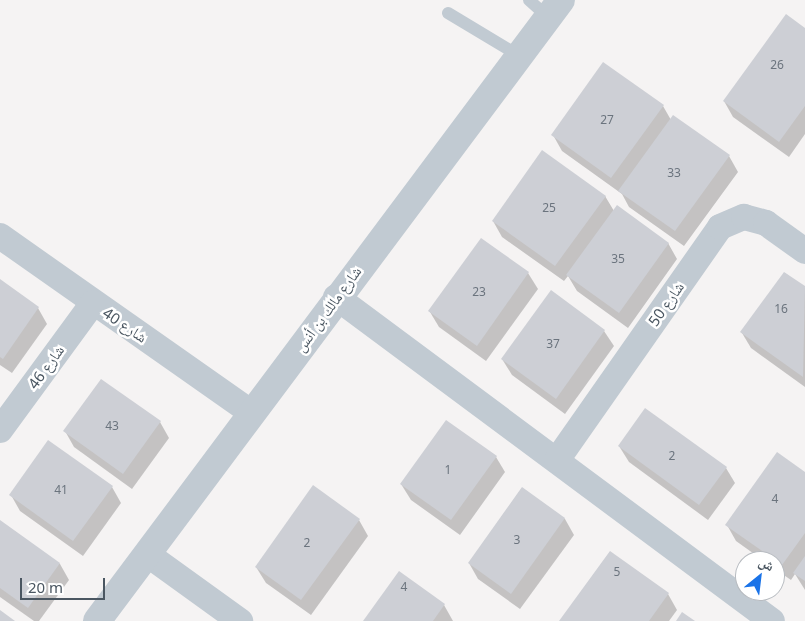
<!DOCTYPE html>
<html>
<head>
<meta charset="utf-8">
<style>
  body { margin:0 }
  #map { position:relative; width:805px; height:621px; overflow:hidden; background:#f5f3f3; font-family:"Noto Sans","Noto Naskh Arabic",sans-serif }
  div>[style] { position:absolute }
  .shadow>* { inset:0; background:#0003 }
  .building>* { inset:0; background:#cdcfd5 }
  .service>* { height:12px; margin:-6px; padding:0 6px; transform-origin:6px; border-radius:6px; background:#c1cad2 }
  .minor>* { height:26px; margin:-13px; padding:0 13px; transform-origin:13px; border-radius:13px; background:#c1cad2 }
  .tertiary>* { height:28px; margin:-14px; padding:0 14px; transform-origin:14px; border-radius:14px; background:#c1cad2 }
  span { translate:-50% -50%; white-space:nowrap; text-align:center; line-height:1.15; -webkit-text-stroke:5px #fff; paint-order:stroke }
  .number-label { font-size:12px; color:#6b747e }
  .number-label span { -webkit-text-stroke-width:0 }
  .street-label { font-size:15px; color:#4a5661 }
  .north { position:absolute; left:735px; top:551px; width:50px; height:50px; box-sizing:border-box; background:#fff; border:1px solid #b7bbc0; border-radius:50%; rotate:29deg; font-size:14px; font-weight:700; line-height:20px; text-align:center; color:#4a5661 }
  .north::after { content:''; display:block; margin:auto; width:18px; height:22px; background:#1a73e8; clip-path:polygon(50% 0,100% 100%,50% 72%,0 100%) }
  .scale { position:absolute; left:20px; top:578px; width:85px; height:22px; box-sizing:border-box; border:2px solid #4a5661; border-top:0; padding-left:6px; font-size:15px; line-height:18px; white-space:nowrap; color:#4a5661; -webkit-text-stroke:4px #fff; paint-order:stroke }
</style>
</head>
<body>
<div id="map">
  <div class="shadow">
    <i style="clip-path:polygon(805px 29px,805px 134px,789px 157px,733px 117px,724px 101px)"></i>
    <i style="clip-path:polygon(663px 106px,671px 120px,729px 156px,738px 172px,684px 246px,629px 207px,622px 194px,562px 151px,553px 135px)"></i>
    <i style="clip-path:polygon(605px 196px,614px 211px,668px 243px,677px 259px,628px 328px,577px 291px,568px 276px,564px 281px,502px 237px,493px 221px)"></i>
    <i style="clip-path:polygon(481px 240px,528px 273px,538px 289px,486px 361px,439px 327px,430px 312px)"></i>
    <i style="clip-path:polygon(785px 273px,805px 288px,805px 387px,751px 348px,742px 333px)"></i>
    <i style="clip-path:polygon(0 281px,38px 308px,47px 324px,12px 373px,0 365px)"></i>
    <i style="clip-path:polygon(604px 331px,614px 346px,565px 414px,512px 375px,502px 359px)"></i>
    <i style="clip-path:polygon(160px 422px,169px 438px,132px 489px,74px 447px,65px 431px)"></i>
    <i style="clip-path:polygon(619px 446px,726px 468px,735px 483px,708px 520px,629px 462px)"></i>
    <i style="clip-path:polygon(496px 457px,505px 472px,460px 535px,411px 500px,401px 484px)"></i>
    <i style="clip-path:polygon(805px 474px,805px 590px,795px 574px,791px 580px,775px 569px,775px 561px,764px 561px,736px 541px,727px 525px)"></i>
    <i style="clip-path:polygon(112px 487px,121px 503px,83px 556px,20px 511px,11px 495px)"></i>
    <i style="clip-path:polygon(522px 488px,565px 519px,574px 535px,520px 609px,478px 579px,469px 563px)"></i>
    <i style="clip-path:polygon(359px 520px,368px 536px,311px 615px,266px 583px,256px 567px)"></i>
    <i style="clip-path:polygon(0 521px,60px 564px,69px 580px,39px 621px,34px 621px,0 597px)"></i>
    <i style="clip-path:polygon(610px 552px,668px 594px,677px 610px,669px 621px,560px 621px)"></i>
    <i style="clip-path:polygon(444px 605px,453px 621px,364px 621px)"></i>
  </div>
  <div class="building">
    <i style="clip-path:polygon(786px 14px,805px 28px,805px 106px,779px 142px,723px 101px)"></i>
    <i style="clip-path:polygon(603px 62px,664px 105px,611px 178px,551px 135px)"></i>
    <i style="clip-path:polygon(673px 115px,730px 155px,675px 231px,618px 191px)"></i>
    <i style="clip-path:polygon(542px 150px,606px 196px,555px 266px,492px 221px)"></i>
    <i style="clip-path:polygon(617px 205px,669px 243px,619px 313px,566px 275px)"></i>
    <i style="clip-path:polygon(481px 238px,529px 272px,477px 346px,428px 311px)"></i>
    <i style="clip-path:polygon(784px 272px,805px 286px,803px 377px,740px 332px)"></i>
    <i style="clip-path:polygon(0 279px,39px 307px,3px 359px,0 357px)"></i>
    <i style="clip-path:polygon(551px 290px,605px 330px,556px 399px,501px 359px)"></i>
    <i style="clip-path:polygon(101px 379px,161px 421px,123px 474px,63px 431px)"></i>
    <i style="clip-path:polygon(645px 408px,727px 467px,699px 505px,618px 446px)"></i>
    <i style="clip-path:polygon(446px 420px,497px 456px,451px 520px,400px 484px)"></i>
    <i style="clip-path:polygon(48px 440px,113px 486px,73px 541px,9px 495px)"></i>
    <i style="clip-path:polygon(777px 452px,805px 472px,805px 533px,782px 565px,725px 525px)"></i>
    <i style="clip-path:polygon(313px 485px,360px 519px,301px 600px,255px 567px)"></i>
    <i style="clip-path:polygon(522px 487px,565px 518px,511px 594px,468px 563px)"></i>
    <i style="clip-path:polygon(0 520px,60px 563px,28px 608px,0 588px)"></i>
    <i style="clip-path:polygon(610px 551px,669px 593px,649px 621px,559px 621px)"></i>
    <i style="clip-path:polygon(805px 556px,805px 581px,793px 573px)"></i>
    <i style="clip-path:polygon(399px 571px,445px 604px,433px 621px,363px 621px)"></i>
    <i style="clip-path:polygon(0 610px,15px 621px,0 621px)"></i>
    <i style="clip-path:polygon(682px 612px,695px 621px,676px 621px)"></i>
  </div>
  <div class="service">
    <i style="left:529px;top:0;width:25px;rotate:42deg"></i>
    <i style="left:448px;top:13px;width:82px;rotate:31deg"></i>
  </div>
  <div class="minor">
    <i style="left:0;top:236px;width:308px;rotate:35.1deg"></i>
    <i style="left:336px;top:297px;width:543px;rotate:36.62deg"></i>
    <i style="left:0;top:430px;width:157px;rotate:-53.8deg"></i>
    <i style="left:557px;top:460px;width:284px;rotate:-55deg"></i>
    <i style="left:720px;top:227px;width:26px;rotate:-23deg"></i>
    <i style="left:744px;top:217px;width:23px;rotate:15deg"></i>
    <i style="left:766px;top:223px;width:48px;rotate:35.7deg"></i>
    <i style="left:147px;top:554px;width:115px;rotate:35.8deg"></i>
  </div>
  <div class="tertiary">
    <i style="left:97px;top:621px;width:775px;rotate:-53.23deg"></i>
  </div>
  <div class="number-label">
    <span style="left:777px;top:65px">26</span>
    <span style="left:607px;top:120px">27</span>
    <span style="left:674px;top:173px">33</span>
    <span style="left:549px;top:208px">25</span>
    <span style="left:618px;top:259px">35</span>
    <span style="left:479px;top:292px">23</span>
    <span style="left:781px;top:309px">16</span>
    <span style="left:553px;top:344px">37</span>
    <span style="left:112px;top:426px">43</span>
    <span style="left:672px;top:456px">2</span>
    <span style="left:448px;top:470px">1</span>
    <span style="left:61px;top:490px">41</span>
    <span style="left:775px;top:499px">4</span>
    <span style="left:517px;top:540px">3</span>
    <span style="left:307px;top:543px">2</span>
    <span style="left:617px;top:572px">5</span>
    <span style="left:404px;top:587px">4</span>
  </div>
  <div class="street-label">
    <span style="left:666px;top:304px;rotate:-55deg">شارع 50</span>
    <span style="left:328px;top:309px;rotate:-54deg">شارع مالك بن أنس</span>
    <span style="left:125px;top:325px;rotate:34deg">شارع 40</span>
    <span style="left:46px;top:367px;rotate:-54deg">شارع 46</span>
  </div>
  <div class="north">ش</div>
  <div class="scale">20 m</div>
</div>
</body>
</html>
